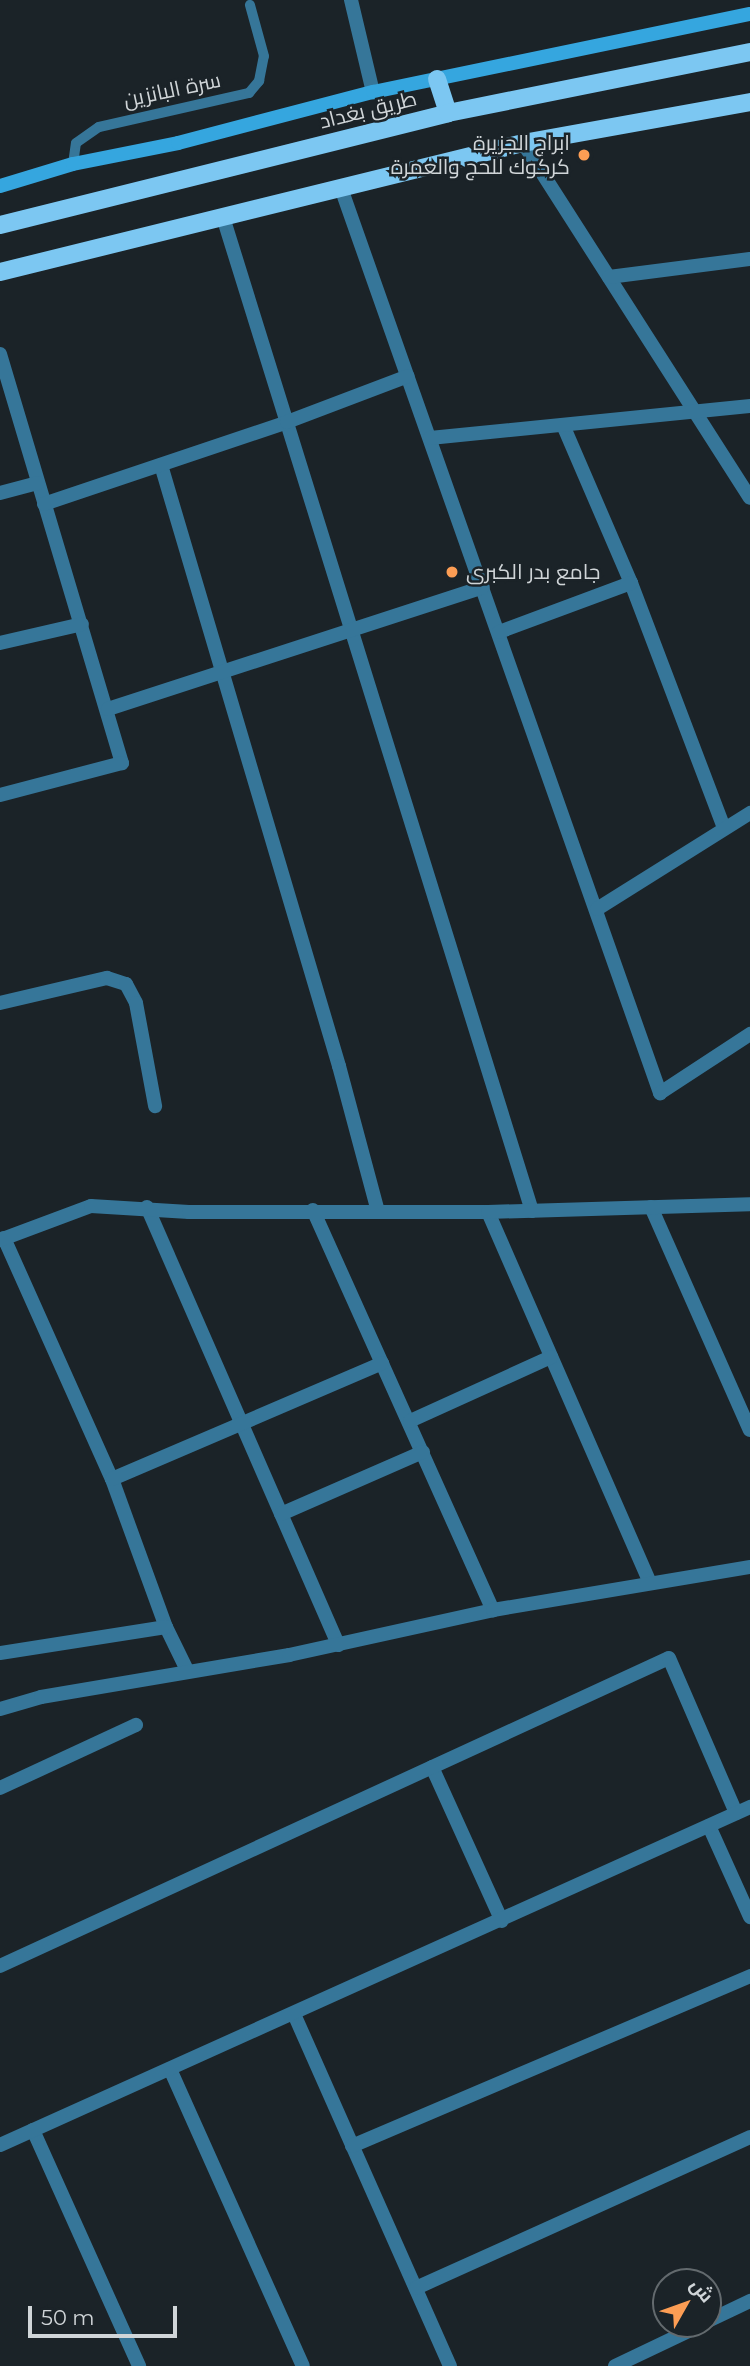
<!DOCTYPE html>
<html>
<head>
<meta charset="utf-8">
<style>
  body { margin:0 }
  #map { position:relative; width:750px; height:2366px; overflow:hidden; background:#1b2328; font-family:Montserrat,Cairo,sans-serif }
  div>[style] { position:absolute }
  .service>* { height:10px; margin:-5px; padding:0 5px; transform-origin:5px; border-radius:5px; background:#367699 }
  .minor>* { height:14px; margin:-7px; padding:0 7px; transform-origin:7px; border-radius:7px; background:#367699 }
  .secondary>* { height:14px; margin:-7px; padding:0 7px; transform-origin:7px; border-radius:7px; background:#35a6df }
  .primary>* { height:18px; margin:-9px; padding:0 9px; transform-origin:9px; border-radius:9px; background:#7cc7f2 }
  .dots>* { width:19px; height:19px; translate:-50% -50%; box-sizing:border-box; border:4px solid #1b2328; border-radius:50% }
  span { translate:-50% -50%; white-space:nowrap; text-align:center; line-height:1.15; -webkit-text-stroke:5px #1b2328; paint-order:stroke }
  .street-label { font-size:21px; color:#d0d5d8 }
  .poi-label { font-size:21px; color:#d0d5d8 }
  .right { translate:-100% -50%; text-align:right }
  .left { translate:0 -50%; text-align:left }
  .north { position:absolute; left:652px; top:2268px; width:70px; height:70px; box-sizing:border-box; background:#1b2328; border:2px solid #636a6e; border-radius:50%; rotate:50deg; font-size:19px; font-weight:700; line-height:28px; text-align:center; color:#d0d5d8 }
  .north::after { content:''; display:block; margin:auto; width:24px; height:32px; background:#fc9d54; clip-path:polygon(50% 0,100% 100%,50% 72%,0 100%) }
  .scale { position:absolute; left:28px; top:2306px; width:149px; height:32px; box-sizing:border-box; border:4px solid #d0d5d8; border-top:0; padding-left:9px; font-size:21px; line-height:24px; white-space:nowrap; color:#d0d5d8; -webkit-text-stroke:5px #1b2328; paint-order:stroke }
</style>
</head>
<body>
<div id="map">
  <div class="service">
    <i style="left:73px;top:164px;width:21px;rotate:-82deg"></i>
    <i style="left:76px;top:143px;width:28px;rotate:-35deg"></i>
    <i style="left:99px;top:127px;width:154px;rotate:-12.8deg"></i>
    <i style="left:249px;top:93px;width:16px;rotate:-50deg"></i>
    <i style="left:259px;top:81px;width:25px;rotate:-79deg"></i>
    <i style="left:264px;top:56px;width:53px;rotate:-105.4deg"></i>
  </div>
  <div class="minor">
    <i style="left:351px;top:0;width:95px;rotate:76.6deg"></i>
    <i style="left:523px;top:143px;width:421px;rotate:57.4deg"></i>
    <i style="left:341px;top:188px;width:960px;rotate:70.58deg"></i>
    <i style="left:660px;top:1093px;width:108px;rotate:-33.2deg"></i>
    <i style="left:223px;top:217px;width:1041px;rotate:72.73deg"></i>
    <i style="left:609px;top:277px;width:142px;rotate:-7.3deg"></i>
    <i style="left:0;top:354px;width:427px;rotate:73.4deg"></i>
    <i style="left:122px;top:763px;width:126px;rotate:165.3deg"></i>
    <i style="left:563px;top:425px;width:172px;rotate:66.7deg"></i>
    <i style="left:631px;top:583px;width:262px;rotate:69.2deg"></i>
    <i style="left:430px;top:438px;width:322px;rotate:-5.7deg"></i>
    <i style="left:161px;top:465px;width:627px;rotate:73.5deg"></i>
    <i style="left:339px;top:1066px;width:147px;rotate:75deg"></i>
    <i style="left:0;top:493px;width:39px;rotate:-15deg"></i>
    <i style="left:44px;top:504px;width:256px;rotate:-18.6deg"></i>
    <i style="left:287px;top:422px;width:129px;rotate:-20.8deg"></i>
    <i style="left:499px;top:632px;width:141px;rotate:-20.4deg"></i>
    <i style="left:0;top:643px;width:84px;rotate:-13deg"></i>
    <i style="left:108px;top:709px;width:394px;rotate:-18deg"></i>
    <i style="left:597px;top:909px;width:181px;rotate:-32.1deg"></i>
    <i style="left:0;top:1003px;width:110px;rotate:-13.2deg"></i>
    <i style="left:107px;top:978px;width:20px;rotate:18deg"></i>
    <i style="left:126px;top:984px;width:21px;rotate:62deg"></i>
    <i style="left:136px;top:1003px;width:105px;rotate:79.5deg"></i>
    <i style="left:147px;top:1207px;width:478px;rotate:66.4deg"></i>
    <i style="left:651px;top:1207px;width:244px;rotate:66.1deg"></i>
    <i style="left:313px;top:1210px;width:439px;rotate:65.8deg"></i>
    <i style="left:488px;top:1212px;width:404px;rotate:66.4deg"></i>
    <i style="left:4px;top:1238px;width:264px;rotate:65.9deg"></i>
    <i style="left:112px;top:1479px;width:158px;rotate:70deg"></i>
    <i style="left:166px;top:1627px;width:48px;rotate:64deg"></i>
    <i style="left:0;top:1240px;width:97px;rotate:-20.5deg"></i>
    <i style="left:91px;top:1206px;width:98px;rotate:3.5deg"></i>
    <i style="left:189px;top:1212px;width:299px"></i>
    <i style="left:488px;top:1212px;width:262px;rotate:-1.7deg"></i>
    <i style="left:410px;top:1421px;width:155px;rotate:-24.4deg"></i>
    <i style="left:112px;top:1479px;width:294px;rotate:-23.2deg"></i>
    <i style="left:281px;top:1514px;width:155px;rotate:-23.6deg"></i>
    <i style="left:0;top:1653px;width:168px;rotate:-8.9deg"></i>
    <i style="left:0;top:1709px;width:43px;rotate:-16.3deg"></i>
    <i style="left:41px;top:1697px;width:252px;rotate:-9.6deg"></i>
    <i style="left:289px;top:1655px;width:209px;rotate:-12.4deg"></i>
    <i style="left:493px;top:1610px;width:261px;rotate:-9.5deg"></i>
    <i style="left:432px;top:1767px;width:169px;rotate:65.6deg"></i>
    <i style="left:0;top:1788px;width:150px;rotate:-24.9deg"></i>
    <i style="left:709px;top:1826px;width:100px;rotate:65.7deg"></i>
    <i style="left:0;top:1966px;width:736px;rotate:-24.72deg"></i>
    <i style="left:669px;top:1658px;width:169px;rotate:66.6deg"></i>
    <i style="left:294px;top:2014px;width:385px;rotate:66.1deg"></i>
    <i style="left:170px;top:2069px;width:325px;rotate:65.9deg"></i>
    <i style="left:33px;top:2130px;width:259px;rotate:65.8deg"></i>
    <i style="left:0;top:2145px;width:823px;rotate:-24.26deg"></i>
    <i style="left:352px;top:2146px;width:433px;rotate:-23.1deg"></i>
    <i style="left:416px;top:2288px;width:367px;rotate:-24.3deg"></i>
    <i style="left:708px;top:2321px;width:47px;rotate:-25.5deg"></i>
    <i style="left:615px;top:2366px;width:98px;rotate:-25.5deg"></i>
  </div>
  <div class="secondary">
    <i style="left:0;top:186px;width:76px;rotate:-16.8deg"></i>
    <i style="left:73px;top:164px;width:107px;rotate:-11.3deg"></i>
    <i style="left:178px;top:143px;width:202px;rotate:-14.7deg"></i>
    <i style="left:373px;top:92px;width:385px;rotate:-11.7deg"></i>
  </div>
  <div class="primary">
    <i style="left:437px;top:79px;width:36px;rotate:72deg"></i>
    <i style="left:0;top:225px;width:462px;rotate:-14deg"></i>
    <i style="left:448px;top:113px;width:308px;rotate:-11.4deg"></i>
    <i style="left:0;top:272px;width:539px;rotate:-13.86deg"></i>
    <i style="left:523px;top:143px;width:231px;rotate:-10.2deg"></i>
  </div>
  <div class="dots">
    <i style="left:584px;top:155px;background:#fc9d54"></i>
    <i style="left:452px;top:572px;background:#fc9d54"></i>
  </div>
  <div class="street-label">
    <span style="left:172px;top:90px;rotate:-12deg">سرة البانزين</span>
    <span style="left:368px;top:110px;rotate:-14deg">طريق بغداد</span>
  </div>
  <div class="poi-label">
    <span class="right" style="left:570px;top:155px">ابراج الجزيرة<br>كركوك للحج والعمرة</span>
    <span class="left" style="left:466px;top:572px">جامع بدر الكبرى</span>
  </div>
  <div class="north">ش</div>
  <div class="scale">50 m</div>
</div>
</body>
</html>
